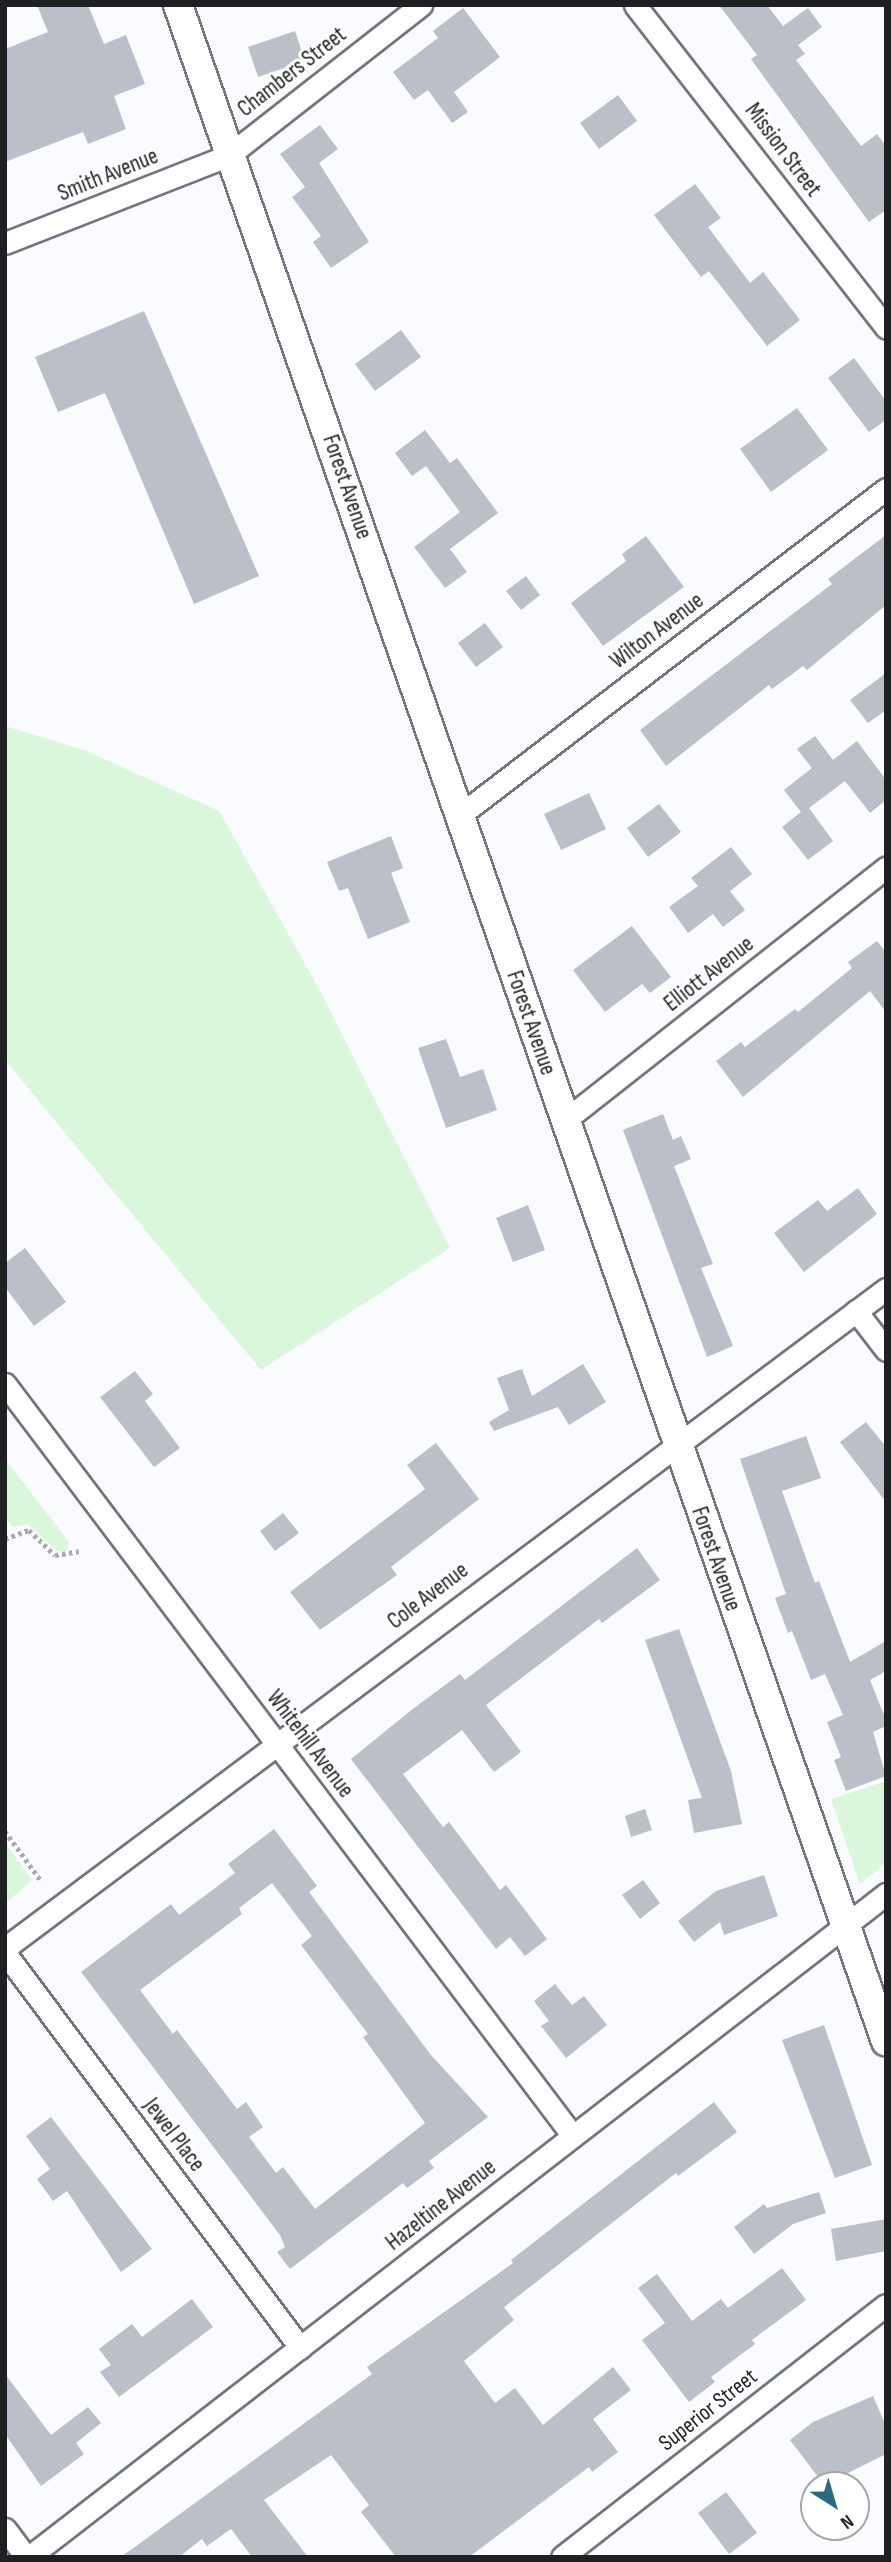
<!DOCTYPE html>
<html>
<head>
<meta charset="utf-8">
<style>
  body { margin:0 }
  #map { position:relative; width:891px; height:2562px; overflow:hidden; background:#f9fbfe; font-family:"Sofia Sans Condensed",sans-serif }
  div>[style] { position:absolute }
  .green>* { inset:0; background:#daf6db }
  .building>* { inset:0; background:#bbbfc8 }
  .path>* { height:4.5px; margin-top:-2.25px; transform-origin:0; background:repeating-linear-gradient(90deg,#a7a9ac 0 3.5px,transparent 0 7px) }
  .roads { filter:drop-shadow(2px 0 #71757d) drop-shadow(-2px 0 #71757d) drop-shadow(0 2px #71757d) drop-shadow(0 -2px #71757d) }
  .minor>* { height:21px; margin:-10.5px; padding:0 10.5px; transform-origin:10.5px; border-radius:10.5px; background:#fff }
  .secondary>* { height:28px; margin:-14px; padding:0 14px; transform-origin:14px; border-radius:14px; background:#fff }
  span { translate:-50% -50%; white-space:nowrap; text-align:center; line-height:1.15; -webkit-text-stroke:6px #fff; paint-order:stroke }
  .street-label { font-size:23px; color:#1e2023 }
  .frame { position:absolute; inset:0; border:7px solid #1e2023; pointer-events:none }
  .north { position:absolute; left:800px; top:2471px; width:70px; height:70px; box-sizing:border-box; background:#fff; border:2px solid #a5a6a7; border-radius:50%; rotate:143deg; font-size:19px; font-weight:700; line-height:28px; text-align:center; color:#1e2023 }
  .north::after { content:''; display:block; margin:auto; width:24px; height:32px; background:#2a697e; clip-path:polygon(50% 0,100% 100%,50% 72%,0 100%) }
</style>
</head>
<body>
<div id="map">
  <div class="green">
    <i style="clip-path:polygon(5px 726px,84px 750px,219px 811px,318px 987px,450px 1248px,261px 1370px,5px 1060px)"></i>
    <i style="clip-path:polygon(5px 1459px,69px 1542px,67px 1551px,57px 1551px,28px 1524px,13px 1527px,5px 1517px)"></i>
    <i style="clip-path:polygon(886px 1781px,886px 1863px,860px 1884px,831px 1799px)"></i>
    <i style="clip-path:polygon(5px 1843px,32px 1880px,5px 1904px)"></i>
  </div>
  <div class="building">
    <i style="clip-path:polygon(37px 5px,88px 5px,104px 44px,126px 35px,145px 84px,114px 96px,126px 129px,88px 144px,83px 132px,5px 162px,5px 49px,48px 32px)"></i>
    <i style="clip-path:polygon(719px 5px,767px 5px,783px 26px,808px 8px,822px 27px,798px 45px,805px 54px,796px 60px,861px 146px,877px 134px,886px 146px,886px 210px,869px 222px,751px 59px,757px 55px)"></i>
    <i style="clip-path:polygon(463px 8px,500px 57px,454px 92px,468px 112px,452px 123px,428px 90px,414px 100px,393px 72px,438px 38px,433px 31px)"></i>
    <i style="clip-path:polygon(295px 31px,305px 61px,258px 77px,248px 47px)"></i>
    <i style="clip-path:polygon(618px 95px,637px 121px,599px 149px,580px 123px)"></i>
    <i style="clip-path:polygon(320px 125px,338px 149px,319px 163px,369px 242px,331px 268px,313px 242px,321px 236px,292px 197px,305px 187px,280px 154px)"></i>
    <i style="clip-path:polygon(695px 184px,721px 218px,708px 227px,750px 283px,763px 272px,800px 320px,767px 346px,709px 271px,701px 277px,654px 215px)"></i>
    <i style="clip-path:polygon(144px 311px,259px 576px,194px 604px,105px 393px,58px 412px,35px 357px)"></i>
    <i style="clip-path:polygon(401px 330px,421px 357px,375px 391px,355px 364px)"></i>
    <i style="clip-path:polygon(854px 358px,886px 401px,886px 420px,869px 432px,828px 378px)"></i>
    <i style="clip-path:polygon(797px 408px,828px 450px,771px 492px,740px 449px)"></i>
    <i style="clip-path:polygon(425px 430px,450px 463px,457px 458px,498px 513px,450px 549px,467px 572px,445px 588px,414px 547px,460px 512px,426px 466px,412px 476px,395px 453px)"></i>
    <i style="clip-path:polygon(886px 535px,886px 605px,807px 670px,803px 666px,772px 689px,769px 685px,666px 766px,640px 730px,832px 584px,828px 579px)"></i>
    <i style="clip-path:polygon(646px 536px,684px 587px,603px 646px,571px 603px,626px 561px,622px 554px)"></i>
    <i style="clip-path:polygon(526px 576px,540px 595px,521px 610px,506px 591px)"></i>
    <i style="clip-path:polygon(485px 623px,503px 647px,476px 667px,458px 643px)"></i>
    <i style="clip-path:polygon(886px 673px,886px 710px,868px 723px,850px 700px)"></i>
    <i style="clip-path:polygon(815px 736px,833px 760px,857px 741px,886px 780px,886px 800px,870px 813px,845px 781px,809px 808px,833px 841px,808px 860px,782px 827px,801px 812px,784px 790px,812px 768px,797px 749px)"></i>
    <i style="clip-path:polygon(589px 793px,606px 829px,561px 850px,544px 814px)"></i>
    <i style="clip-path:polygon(659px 804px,681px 832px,648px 857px,627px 828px)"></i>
    <i style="clip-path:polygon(391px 836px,403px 868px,391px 873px,410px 922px,368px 939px,348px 888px,339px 891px,327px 862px)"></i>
    <i style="clip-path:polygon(731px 847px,752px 874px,730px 891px,745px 910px,723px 927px,713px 914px,688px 933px,669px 907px,698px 886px,691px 878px)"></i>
    <i style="clip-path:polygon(632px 926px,671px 977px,650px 993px,642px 984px,605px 1012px,573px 970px)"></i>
    <i style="clip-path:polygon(877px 941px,886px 952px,886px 1012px,870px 991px,743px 1097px,716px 1061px,741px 1042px,745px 1047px,795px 1009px,798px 1012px,852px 968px,848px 962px)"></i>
    <i style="clip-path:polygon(446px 1039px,460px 1077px,483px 1069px,497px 1110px,446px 1128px,418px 1048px)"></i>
    <i style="clip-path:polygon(663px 1114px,673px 1140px,681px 1136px,691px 1159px,674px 1166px,713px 1264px,701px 1268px,733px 1346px,707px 1357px,623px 1130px)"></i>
    <i style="clip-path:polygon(858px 1188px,877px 1214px,804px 1272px,774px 1233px,818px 1200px,827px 1211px)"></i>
    <i style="clip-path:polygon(528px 1205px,545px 1250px,513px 1262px,496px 1218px)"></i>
    <i style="clip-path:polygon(25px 1248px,66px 1302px,34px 1326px,5px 1287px,5px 1263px)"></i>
    <i style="clip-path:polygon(583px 1364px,606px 1402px,569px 1425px,558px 1407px,494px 1431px,489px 1422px,509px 1410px,497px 1378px,522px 1369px,532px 1396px)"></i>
    <i style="clip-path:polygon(135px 1371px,153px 1394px,145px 1401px,180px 1448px,154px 1467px,100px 1397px)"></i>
    <i style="clip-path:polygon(866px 1422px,886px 1447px,886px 1502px,840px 1442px)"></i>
    <i style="clip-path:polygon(806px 1436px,821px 1478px,782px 1491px,815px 1583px,819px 1581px,850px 1662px,886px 1641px,886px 1671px,870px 1680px,886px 1720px,886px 1726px,873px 1732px,886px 1776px,846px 1791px,834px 1760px,841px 1757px,827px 1722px,843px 1715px,825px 1674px,811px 1680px,792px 1631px,788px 1633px,775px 1598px,786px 1594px,740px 1459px)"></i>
    <i style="clip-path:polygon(436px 1443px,479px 1499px,391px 1567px,397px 1575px,320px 1630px,290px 1592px,425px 1489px,407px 1465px)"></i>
    <i style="clip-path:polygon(283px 1513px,299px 1533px,275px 1551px,260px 1531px)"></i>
    <i style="clip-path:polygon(637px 1548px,660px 1580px,602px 1623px,599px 1619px,486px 1705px,521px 1752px,494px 1772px,462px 1730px,403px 1774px,443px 1827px,449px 1822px,500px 1890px,506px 1885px,547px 1939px,525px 1956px,510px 1937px,496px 1949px,351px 1759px,414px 1708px,460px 1674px,465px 1680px)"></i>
    <i style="clip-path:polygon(679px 1629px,731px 1771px,742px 1824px,694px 1833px,688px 1800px,702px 1798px,645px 1640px)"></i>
    <i style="clip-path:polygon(645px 1809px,652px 1830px,631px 1837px,625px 1816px)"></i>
    <i style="clip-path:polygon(evenodd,274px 1829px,317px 1886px,309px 1892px,431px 2055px,488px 2117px,429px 2161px,434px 2168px,407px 2188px,403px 2183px,290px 2269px,277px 2252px,285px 2247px,280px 2235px,81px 1972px,171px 1904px,179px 1915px,235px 1873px,228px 1864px,274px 1829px,272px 1883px,312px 1936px,301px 1945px,368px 2034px,363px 2037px,425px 2123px,315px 2209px,283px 2167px,276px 2173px,249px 2137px,263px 2127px,246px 2102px,237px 2109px,177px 2030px,173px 2034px,140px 1990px,242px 1914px,239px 1908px,272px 1883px)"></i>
    <i style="clip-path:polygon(764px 1875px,778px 1916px,724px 1935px,720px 1922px,694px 1942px,678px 1921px,716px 1891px)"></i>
    <i style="clip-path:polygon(643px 1880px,660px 1903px,640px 1919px,622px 1895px)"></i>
    <i style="clip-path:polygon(555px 1984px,572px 2005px,584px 1996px,607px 2025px,566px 2058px,541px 2026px,549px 2021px,534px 2001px)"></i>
    <i style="clip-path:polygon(824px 2025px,872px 2165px,835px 2178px,782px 2040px)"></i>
    <i style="clip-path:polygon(714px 2102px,737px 2132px,678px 2176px,676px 2173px,504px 2307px,514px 2320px,464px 2361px,495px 2403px,515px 2388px,543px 2425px,613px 2367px,631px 2390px,593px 2419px,618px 2452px,592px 2472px,589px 2467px,469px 2557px,396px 2557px,361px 2512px,369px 2505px,331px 2455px,264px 2500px,308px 2557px,252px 2557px,231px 2529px,207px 2546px,202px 2539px,179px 2557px,121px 2557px,372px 2374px,367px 2367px,513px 2263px,511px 2260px)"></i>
    <i style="clip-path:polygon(51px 2117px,152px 2249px,121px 2272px,67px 2191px,53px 2201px,37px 2179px,50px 2169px,26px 2136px)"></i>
    <i style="clip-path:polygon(819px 2192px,826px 2213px,793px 2224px,754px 2254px,734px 2227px,764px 2204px,767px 2208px)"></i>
    <i style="clip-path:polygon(886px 2219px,886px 2251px,836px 2261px,831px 2229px)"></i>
    <i style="clip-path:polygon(782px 2268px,806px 2300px,752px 2340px,755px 2344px,711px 2377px,715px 2382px,689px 2402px,642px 2340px,665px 2323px,638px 2288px,657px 2274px,692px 2321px,721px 2299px,728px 2308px)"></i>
    <i style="clip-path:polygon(192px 2299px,213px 2327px,119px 2397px,100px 2372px,111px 2365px,99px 2349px,132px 2324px,142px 2337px)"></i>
    <i style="clip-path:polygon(5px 2374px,51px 2435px,88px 2407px,101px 2423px,76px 2443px,84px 2454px,41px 2486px,5px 2434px)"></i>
    <i style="clip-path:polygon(873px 2396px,886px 2426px,886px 2454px,824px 2485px,790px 2440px,813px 2422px)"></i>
    <i style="clip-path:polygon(726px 2492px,757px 2533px,729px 2554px,698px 2513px)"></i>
  </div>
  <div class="path">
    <i style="left:5px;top:1539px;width:26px;rotate:-21deg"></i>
    <i style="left:29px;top:1530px;width:36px;rotate:44deg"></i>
    <i style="left:55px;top:1555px;width:24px;rotate:-9deg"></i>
    <i style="left:5px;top:1831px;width:63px;rotate:54deg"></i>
  </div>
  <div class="roads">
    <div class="minor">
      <i style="left:635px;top:5px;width:409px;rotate:52.1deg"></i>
      <i style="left:5px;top:243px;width:241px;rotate:-21.4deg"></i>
      <i style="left:229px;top:155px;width:244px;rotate:-38deg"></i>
      <i style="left:460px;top:815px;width:536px;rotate:-37.43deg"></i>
      <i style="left:564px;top:1121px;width:410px;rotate:-38.2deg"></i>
      <i style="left:856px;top:1311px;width:49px;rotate:52.4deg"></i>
      <i style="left:5px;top:1384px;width:942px;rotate:52.94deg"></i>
      <i style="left:5px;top:1948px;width:1100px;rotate:-36.8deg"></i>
      <i style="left:5px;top:1953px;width:493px;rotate:53.2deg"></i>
      <i style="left:5px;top:2529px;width:35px;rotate:53deg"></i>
      <i style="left:29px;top:2557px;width:1084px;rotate:-37.73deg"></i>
      <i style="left:562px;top:2557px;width:410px;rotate:-37.9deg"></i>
    </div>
    <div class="secondary">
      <i style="left:178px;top:5px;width:2156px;rotate:70.83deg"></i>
    </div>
  </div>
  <div class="street-label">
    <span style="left:292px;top:72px;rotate:-38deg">Chambers Street</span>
    <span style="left:783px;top:150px;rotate:53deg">Mission Street</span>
    <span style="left:108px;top:175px;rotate:-22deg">Smith Avenue</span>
    <span style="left:347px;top:487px;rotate:71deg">Forest Avenue</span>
    <span style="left:657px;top:631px;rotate:-37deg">Wilton Avenue</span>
    <span style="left:709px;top:974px;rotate:-38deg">Elliott Avenue</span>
    <span style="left:531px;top:1023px;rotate:71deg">Forest Avenue</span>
    <span style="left:716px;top:1559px;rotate:71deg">Forest Avenue</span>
    <span style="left:428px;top:1596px;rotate:-37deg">Cole Avenue</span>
    <span style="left:310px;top:1744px;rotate:53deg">Whitehill Avenue</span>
    <span style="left:174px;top:2135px;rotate:53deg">Jewel Place</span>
    <span style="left:441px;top:2205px;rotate:-38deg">Hazeltine Avenue</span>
    <span style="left:708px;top:2410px;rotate:-38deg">Superior Street</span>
  </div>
  <div class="frame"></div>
  <div class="north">N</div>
</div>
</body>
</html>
